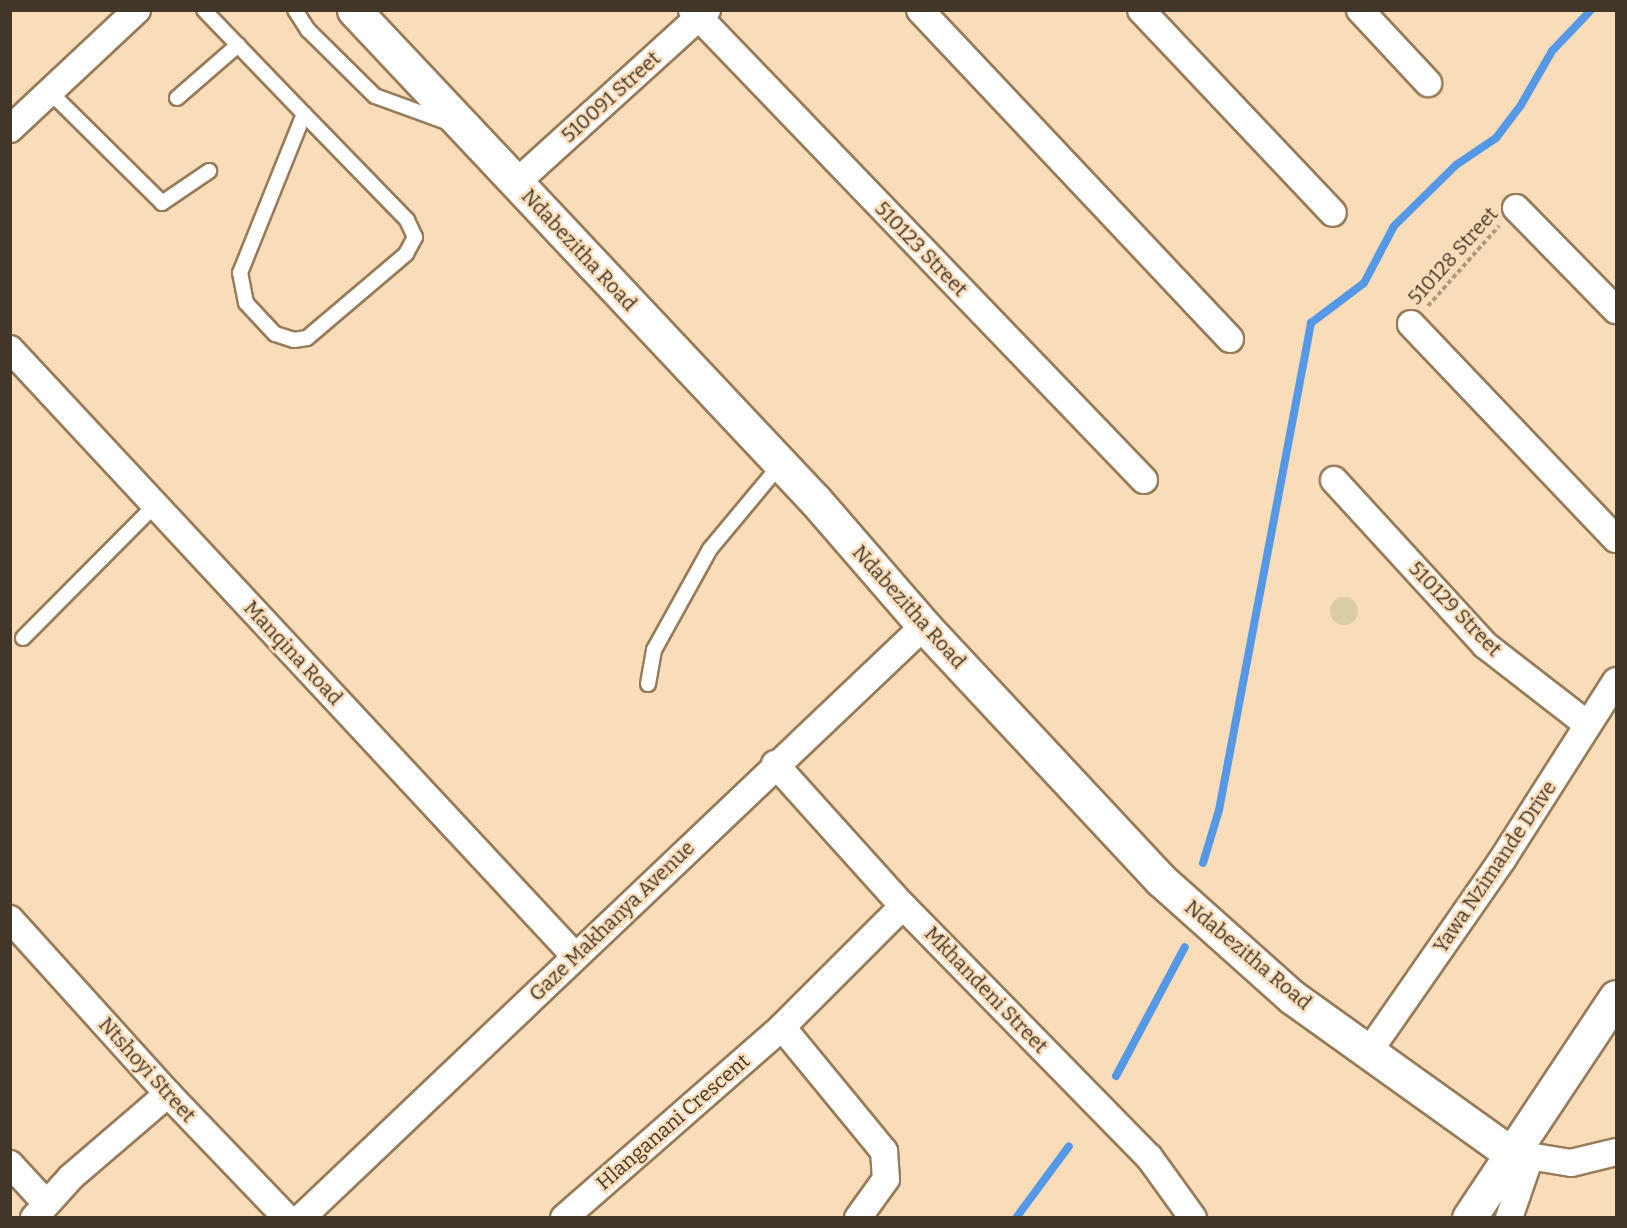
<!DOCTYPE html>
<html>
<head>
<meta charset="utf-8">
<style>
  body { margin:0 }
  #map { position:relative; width:1627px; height:1228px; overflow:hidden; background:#f9dcb8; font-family:Bitter,serif }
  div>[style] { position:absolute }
  .stream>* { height:8px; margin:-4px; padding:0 4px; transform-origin:4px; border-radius:4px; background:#5599e6 }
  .building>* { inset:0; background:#dacda3 }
  .round { border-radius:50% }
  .path>* { height:4px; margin-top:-2px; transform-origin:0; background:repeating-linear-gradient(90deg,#af997e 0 4.5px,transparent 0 7.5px) }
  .roads { filter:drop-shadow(2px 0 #967c5a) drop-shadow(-2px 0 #967c5a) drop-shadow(0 2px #967c5a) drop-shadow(0 -2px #967c5a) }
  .service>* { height:14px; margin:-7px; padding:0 7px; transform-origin:7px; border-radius:7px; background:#fff }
  .minor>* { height:26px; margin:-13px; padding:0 13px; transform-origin:13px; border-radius:13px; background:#fff }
  .tertiary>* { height:33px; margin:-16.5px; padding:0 16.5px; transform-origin:16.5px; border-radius:16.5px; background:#fff }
  .secondary>* { height:33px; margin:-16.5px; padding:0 16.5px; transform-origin:16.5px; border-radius:16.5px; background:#fff }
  span { translate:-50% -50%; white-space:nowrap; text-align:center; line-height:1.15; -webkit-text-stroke:4.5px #f9dcb8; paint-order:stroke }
  .street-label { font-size:20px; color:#423628 }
  .frame { position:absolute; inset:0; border:12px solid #423628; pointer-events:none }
</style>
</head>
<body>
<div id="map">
  <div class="stream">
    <i style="left:1203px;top:863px;width:55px;rotate:-73.2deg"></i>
    <i style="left:1219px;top:810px;width:496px;rotate:-79.3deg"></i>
    <i style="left:1311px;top:323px;width:66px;rotate:-37deg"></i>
    <i style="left:1364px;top:283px;width:64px;rotate:-62.2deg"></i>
    <i style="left:1394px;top:226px;width:87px;rotate:-44.5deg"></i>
    <i style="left:1456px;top:165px;width:48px;rotate:-34deg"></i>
    <i style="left:1496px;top:138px;width:41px;rotate:-52.9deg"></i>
    <i style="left:1521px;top:105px;width:62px;rotate:-60.1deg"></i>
    <i style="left:1552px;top:51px;width:57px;rotate:-46.4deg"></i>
    <i style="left:1116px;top:1076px;width:146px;rotate:-61.9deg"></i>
    <i style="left:1016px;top:1218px;width:89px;rotate:-53.6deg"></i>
  </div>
  <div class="building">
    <i class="round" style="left:1330px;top:597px;width:28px;height:28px"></i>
  </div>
  <div class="path">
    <i style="left:1428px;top:306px;width:107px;rotate:-48.4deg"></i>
  </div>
  <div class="roads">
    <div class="service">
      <i style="left:204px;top:10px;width:144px;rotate:46.1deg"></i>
      <i style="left:304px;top:114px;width:148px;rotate:45.8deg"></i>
      <i style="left:407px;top:220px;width:19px;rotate:65deg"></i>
      <i style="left:415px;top:237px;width:19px;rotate:118deg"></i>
      <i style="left:406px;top:254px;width:130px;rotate:139.7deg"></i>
      <i style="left:307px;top:338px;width:13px;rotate:171deg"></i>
      <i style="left:294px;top:340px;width:20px;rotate:-162deg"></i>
      <i style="left:275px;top:334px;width:42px;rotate:-133.1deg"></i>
      <i style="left:246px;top:303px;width:31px;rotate:-101deg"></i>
      <i style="left:240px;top:273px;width:171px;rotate:-68.1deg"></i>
      <i style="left:295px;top:10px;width:24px;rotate:57deg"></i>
      <i style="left:308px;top:30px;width:94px;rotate:44.6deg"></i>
      <i style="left:375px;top:96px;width:79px;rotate:20deg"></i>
      <i style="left:49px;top:91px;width:159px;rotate:44.7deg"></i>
      <i style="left:162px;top:203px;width:57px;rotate:-34.2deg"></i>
      <i style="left:177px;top:98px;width:81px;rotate:-41deg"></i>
      <i style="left:23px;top:638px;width:187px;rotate:-45.2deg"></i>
      <i style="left:648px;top:684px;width:35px;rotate:-80deg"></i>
      <i style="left:654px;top:650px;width:115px;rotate:-61deg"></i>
      <i style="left:710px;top:549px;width:109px;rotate:-50.2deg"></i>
    </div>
    <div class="minor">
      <i style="left:692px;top:10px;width:652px;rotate:46.12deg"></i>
      <i style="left:920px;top:10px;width:452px;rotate:46.7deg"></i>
      <i style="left:1141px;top:10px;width:279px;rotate:46.6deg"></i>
      <i style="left:1360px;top:10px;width:100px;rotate:47deg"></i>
      <i style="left:10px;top:129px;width:174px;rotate:-43.1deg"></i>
      <i style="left:516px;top:183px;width:258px;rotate:-42.2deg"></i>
      <i style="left:1516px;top:208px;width:143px;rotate:45.6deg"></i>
      <i style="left:1411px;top:324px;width:297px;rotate:46.4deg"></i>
      <i style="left:10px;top:349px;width:829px;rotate:47.05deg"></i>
      <i style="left:1334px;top:480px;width:224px;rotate:47.5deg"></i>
      <i style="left:1485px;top:645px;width:130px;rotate:37.8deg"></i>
      <i style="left:775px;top:764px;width:191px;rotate:48deg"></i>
      <i style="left:903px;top:906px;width:351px;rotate:45.6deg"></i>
      <i style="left:1149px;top:1157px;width:75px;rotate:54.2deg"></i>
      <i style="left:10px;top:919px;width:236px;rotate:47.9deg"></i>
      <i style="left:168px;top:1094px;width:172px;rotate:46.2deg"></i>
      <i style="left:782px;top:1027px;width:161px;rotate:50.6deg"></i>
      <i style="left:884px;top:1151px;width:28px;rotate:86deg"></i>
      <i style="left:886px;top:1179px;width:48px;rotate:125.7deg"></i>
      <i style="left:1370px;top:1050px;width:231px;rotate:-55.2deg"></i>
      <i style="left:1502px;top:860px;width:212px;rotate:-57.5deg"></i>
      <i style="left:1510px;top:1153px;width:62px;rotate:9.3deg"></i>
      <i style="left:1571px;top:1163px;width:46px;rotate:-13.7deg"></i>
      <i style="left:10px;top:1164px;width:52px;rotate:47.4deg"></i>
      <i style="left:34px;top:1218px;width:55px;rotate:-47.9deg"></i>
      <i style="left:71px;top:1177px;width:128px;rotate:-40.6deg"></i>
      <i style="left:301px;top:1218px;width:859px;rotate:-43.54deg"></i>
      <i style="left:564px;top:1218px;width:290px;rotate:-41.2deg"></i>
      <i style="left:782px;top:1027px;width:171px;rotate:-45deg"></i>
      <i style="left:1509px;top:1218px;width:65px;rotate:-71deg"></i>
    </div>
    <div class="tertiary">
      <i style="left:354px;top:10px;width:673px;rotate:46.75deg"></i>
      <i style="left:815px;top:500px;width:167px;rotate:49.1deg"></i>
      <i style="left:924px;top:626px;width:347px;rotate:47deg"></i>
      <i style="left:1161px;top:880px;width:176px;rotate:41.8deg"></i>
      <i style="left:1292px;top:997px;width:268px;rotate:35.6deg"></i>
    </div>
    <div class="secondary">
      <i style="left:1469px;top:1218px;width:265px;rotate:-56.4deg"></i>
    </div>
  </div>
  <div class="street-label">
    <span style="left:611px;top:97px;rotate:-42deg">510091 Street</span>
    <span style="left:921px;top:249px;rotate:46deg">510123 Street</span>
    <span style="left:579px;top:250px;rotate:47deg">Ndabezitha Road</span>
    <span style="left:1453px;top:256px;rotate:-48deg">510128 Street</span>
    <span style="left:909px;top:607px;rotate:48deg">Ndabezitha Road</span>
    <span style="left:1455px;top:609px;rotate:46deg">510129 Street</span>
    <span style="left:293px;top:653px;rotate:47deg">Manqina Road</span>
    <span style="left:1495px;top:867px;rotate:-56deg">Yawa Nzimande Drive</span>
    <span style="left:612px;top:921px;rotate:-44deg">Gaze Makhanya Avenue</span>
    <span style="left:1248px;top:955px;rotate:40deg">Ndabezitha Road</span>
    <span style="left:986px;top:990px;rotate:46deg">Mkhandeni Street</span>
    <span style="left:147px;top:1070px;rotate:48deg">Ntshoyi Street</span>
    <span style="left:673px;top:1122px;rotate:-41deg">Hlanganani Crescent</span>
  </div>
  <div class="frame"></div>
</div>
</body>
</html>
